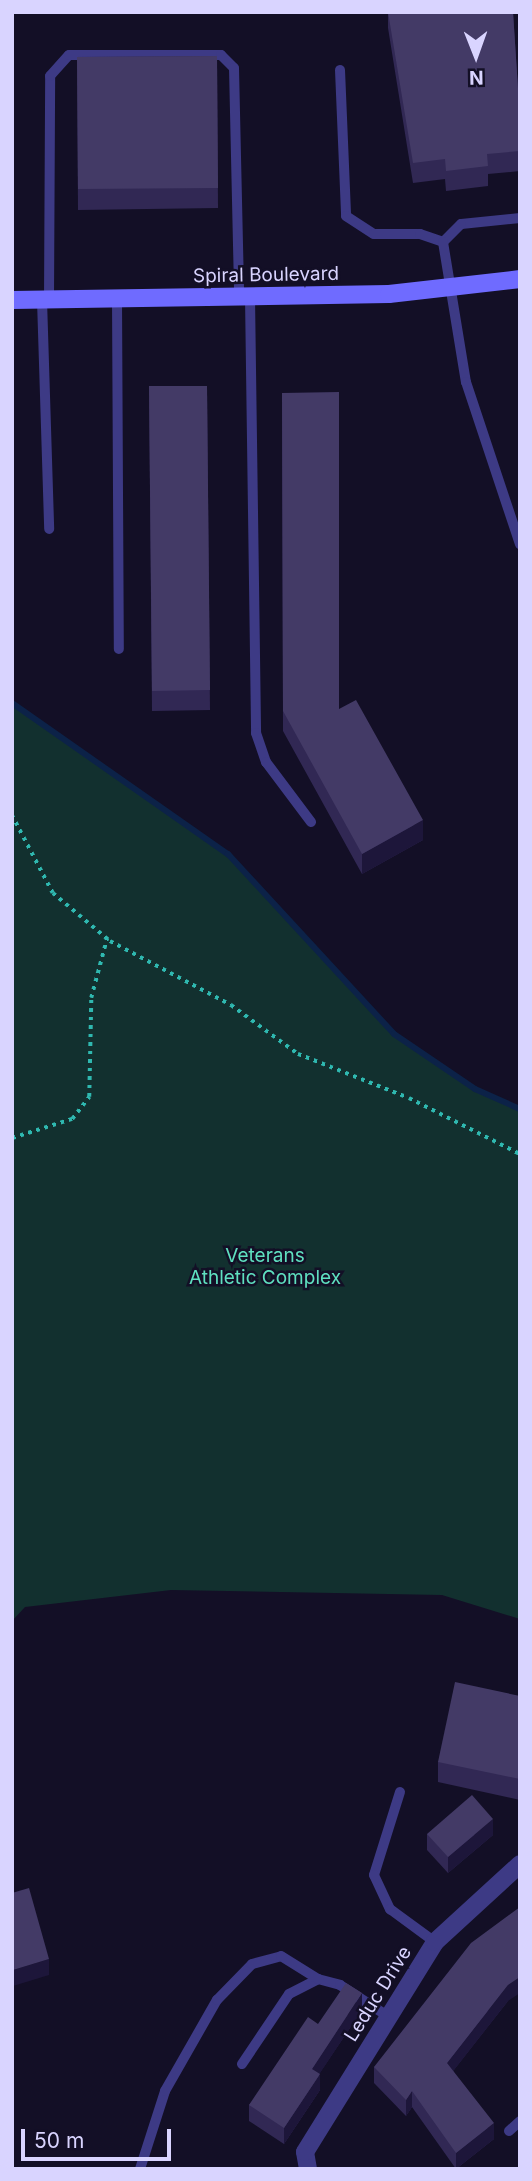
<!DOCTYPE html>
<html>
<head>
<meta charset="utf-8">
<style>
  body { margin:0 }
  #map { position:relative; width:532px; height:2181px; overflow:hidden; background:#130f26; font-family:Inter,sans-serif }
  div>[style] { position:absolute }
  .green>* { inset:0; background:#12302f }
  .stream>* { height:6px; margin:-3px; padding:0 3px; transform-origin:3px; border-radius:3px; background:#0c2248 }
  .path>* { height:3.5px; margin-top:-1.75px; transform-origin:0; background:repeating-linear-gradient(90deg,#2fb8b0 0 3.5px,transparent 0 8.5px) }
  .lane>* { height:10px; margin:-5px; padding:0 5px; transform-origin:5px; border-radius:5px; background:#3d3a85 }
  .street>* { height:18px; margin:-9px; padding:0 9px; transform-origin:9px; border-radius:9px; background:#3d3a85 }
  .secondary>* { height:18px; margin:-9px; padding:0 9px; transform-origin:9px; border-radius:9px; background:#6f6bff }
  .wall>* { inset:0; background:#312854 }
  .shaded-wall>* { inset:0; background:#1d163a }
  .building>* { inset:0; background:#433a66 }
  span { translate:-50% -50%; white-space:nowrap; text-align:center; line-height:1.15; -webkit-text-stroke:5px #130f26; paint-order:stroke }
  .street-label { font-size:19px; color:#d9d4ff }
  .park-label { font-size:19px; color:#5fe0c0 }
  .frame { position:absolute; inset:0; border:14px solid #d9d4ff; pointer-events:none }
  .north { position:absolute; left:441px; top:21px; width:70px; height:70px; -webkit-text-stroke:5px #130f26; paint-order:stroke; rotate:179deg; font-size:19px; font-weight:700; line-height:28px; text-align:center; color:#d9d4ff }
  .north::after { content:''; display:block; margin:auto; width:24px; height:32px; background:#d9d4ff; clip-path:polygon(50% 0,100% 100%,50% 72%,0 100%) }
  .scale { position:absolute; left:21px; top:2129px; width:150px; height:32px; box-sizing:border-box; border:4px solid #d9d4ff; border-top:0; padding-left:9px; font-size:21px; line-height:24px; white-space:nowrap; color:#d9d4ff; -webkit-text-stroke:5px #130f26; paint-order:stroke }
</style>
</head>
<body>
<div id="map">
  <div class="green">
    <i style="clip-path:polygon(12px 703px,228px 854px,394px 1034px,475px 1089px,520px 1109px,520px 1619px,442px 1595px,171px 1590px,25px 1607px,12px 1621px)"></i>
  </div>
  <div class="stream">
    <i style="left:12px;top:703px;width:264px;rotate:35deg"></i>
    <i style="left:228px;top:854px;width:245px;rotate:47.3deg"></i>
    <i style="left:394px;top:1034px;width:98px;rotate:34.2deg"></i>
    <i style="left:475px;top:1089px;width:49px;rotate:24deg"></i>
  </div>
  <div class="path">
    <i style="left:12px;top:815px;width:88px;rotate:62.3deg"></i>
    <i style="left:53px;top:893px;width:75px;rotate:40.1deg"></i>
    <i style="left:110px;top:941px;width:137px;rotate:27.9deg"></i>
    <i style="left:231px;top:1005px;width:83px;rotate:36.2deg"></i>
    <i style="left:298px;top:1054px;width:119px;rotate:21.6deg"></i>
    <i style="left:409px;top:1098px;width:124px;rotate:26.8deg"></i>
    <i style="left:12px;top:1138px;width:63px;rotate:-17.6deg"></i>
    <i style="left:72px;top:1119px;width:28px;rotate:-52deg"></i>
    <i style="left:89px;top:1097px;width:99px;rotate:-88.8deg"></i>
    <i style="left:91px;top:998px;width:62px;rotate:-75.1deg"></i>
  </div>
  <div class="lane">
    <i style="left:340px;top:70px;width:146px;rotate:87.6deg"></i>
    <i style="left:346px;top:216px;width:33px;rotate:33deg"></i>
    <i style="left:374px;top:234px;width:46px"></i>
    <i style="left:420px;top:234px;width:24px;rotate:19deg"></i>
    <i style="left:520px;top:218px;width:59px;rotate:174.2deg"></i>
    <i style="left:461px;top:224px;width:25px;rotate:135deg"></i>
    <i style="left:443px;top:242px;width:142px;rotate:80.7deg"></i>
    <i style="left:466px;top:382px;width:171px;rotate:71.6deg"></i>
    <i style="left:250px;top:297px;width:436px;rotate:89.2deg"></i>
    <i style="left:256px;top:733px;width:31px;rotate:71deg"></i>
    <i style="left:266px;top:762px;width:75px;rotate:53.1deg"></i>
    <i style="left:49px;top:299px;width:223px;rotate:-89.7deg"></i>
    <i style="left:50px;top:76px;width:28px;rotate:-48deg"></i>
    <i style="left:69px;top:55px;width:152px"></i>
    <i style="left:221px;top:55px;width:18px;rotate:45deg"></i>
    <i style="left:234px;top:68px;width:229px;rotate:88.7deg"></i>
    <i style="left:117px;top:299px;width:350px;rotate:89.7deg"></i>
    <i style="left:42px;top:300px;width:229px;rotate:88.2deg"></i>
    <i style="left:400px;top:1792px;width:87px;rotate:107.4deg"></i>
    <i style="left:374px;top:1875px;width:38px;rotate:65deg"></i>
    <i style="left:390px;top:1909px;width:56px;rotate:36.3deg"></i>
    <i style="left:242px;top:2064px;width:84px;rotate:-56.1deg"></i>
    <i style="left:289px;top:1994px;width:33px;rotate:-27deg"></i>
    <i style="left:318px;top:1979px;width:23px;rotate:15deg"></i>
    <i style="left:340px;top:1985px;width:59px;rotate:33.1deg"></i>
    <i style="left:509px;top:2131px;width:15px;rotate:-42deg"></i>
    <i style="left:140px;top:2169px;width:82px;rotate:-72.2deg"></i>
    <i style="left:165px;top:2091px;width:105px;rotate:-60.3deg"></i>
    <i style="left:217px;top:2000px;width:50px;rotate:-45.8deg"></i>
    <i style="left:252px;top:1964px;width:30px;rotate:-15deg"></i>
    <i style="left:281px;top:1956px;width:44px;rotate:31.9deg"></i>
  </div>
  <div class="street">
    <i style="left:308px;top:2169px;width:17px;rotate:-100deg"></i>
    <i style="left:305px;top:2152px;width:247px;rotate:-58.2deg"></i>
    <i style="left:435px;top:1942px;width:115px;rotate:-42.5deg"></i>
  </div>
  <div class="secondary">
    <i style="left:12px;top:300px;width:377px;rotate:-0.9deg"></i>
    <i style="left:389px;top:294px;width:132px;rotate:-6.5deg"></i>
  </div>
  <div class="wall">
    <i style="clip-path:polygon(26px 12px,65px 12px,65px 13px,26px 13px)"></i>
    <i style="clip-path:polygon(388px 12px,513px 12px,520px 119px,520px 171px,488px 174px,488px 186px,446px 191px,445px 179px,413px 183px,388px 28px)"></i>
    <i style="clip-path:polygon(217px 56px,218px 208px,78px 210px,77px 57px)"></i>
    <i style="clip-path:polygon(149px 386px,207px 386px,210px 710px,152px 711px)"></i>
    <i style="clip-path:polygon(282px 393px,339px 709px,423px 840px,362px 874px,283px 731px)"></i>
    <i style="clip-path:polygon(520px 1696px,520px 1800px,438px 1782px,438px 1762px)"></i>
    <i style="clip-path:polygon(427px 1834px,493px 1835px,448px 1873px,427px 1850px)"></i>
    <i style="clip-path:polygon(508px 2001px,453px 2071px,494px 2139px,456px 2169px,412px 2107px,406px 2116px,374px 2083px,374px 2067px)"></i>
    <i style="clip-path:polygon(362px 2010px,319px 2074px,320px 2090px,284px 2144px,249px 2121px,249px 2105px,318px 2024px)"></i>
  </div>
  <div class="shaded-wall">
    <i style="clip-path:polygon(423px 820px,423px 840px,362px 874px,362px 854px)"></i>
    <i style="clip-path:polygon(493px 1819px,493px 1835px,448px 1873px,448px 1857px)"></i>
    <i style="clip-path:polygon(49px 1959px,49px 1975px,13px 1986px,13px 1970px)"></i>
    <i style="clip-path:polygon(520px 1977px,520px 1993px,508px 2001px,447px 2079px,447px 2063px,508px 1985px)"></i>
    <i style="clip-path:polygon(362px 1993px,362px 2010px,312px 2085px,312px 2069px)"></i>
    <i style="clip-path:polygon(320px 2074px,320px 2090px,284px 2144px,284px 2128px)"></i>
    <i style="clip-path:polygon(412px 2091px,412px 2107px,406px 2116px,406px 2100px)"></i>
    <i style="clip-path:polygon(494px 2123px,494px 2139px,456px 2169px,456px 2153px)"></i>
  </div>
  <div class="building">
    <i style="clip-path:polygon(388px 12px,513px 12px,520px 119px,520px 151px,487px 154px,488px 166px,446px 171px,445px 159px,413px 163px)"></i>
    <i style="clip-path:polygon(217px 56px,218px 188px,78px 189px,77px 57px)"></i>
    <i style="clip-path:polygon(149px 386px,207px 386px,210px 690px,152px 691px)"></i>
    <i style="clip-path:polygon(339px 392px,339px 709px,356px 700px,423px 820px,362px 854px,283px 711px,282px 393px)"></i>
    <i style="clip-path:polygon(12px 440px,13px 494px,12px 494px)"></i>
    <i style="clip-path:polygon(455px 1682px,520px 1696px,520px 1779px,438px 1762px)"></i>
    <i style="clip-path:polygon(472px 1795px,493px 1819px,448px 1857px,427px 1834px)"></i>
    <i style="clip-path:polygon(29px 1888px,49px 1959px,13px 1970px,12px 1893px)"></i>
    <i style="clip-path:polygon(520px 1907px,520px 1977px,508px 1985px,447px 2063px,494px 2123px,456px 2153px,412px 2091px,406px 2100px,374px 2067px,471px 1943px)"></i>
    <i style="clip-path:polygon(346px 1983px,362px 1993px,312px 2069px,320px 2074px,284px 2128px,249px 2105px,308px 2017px,318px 2024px)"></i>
  </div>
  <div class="street-label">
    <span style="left:266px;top:275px;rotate:-1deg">Spiral Boulevard</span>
    <span style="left:378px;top:1994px;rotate:-58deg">Leduc Drive</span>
  </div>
  <div class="park-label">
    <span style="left:265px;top:1267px">Veterans<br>Athletic Complex</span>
  </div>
  <div class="frame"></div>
  <div class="north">N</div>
  <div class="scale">50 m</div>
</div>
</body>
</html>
